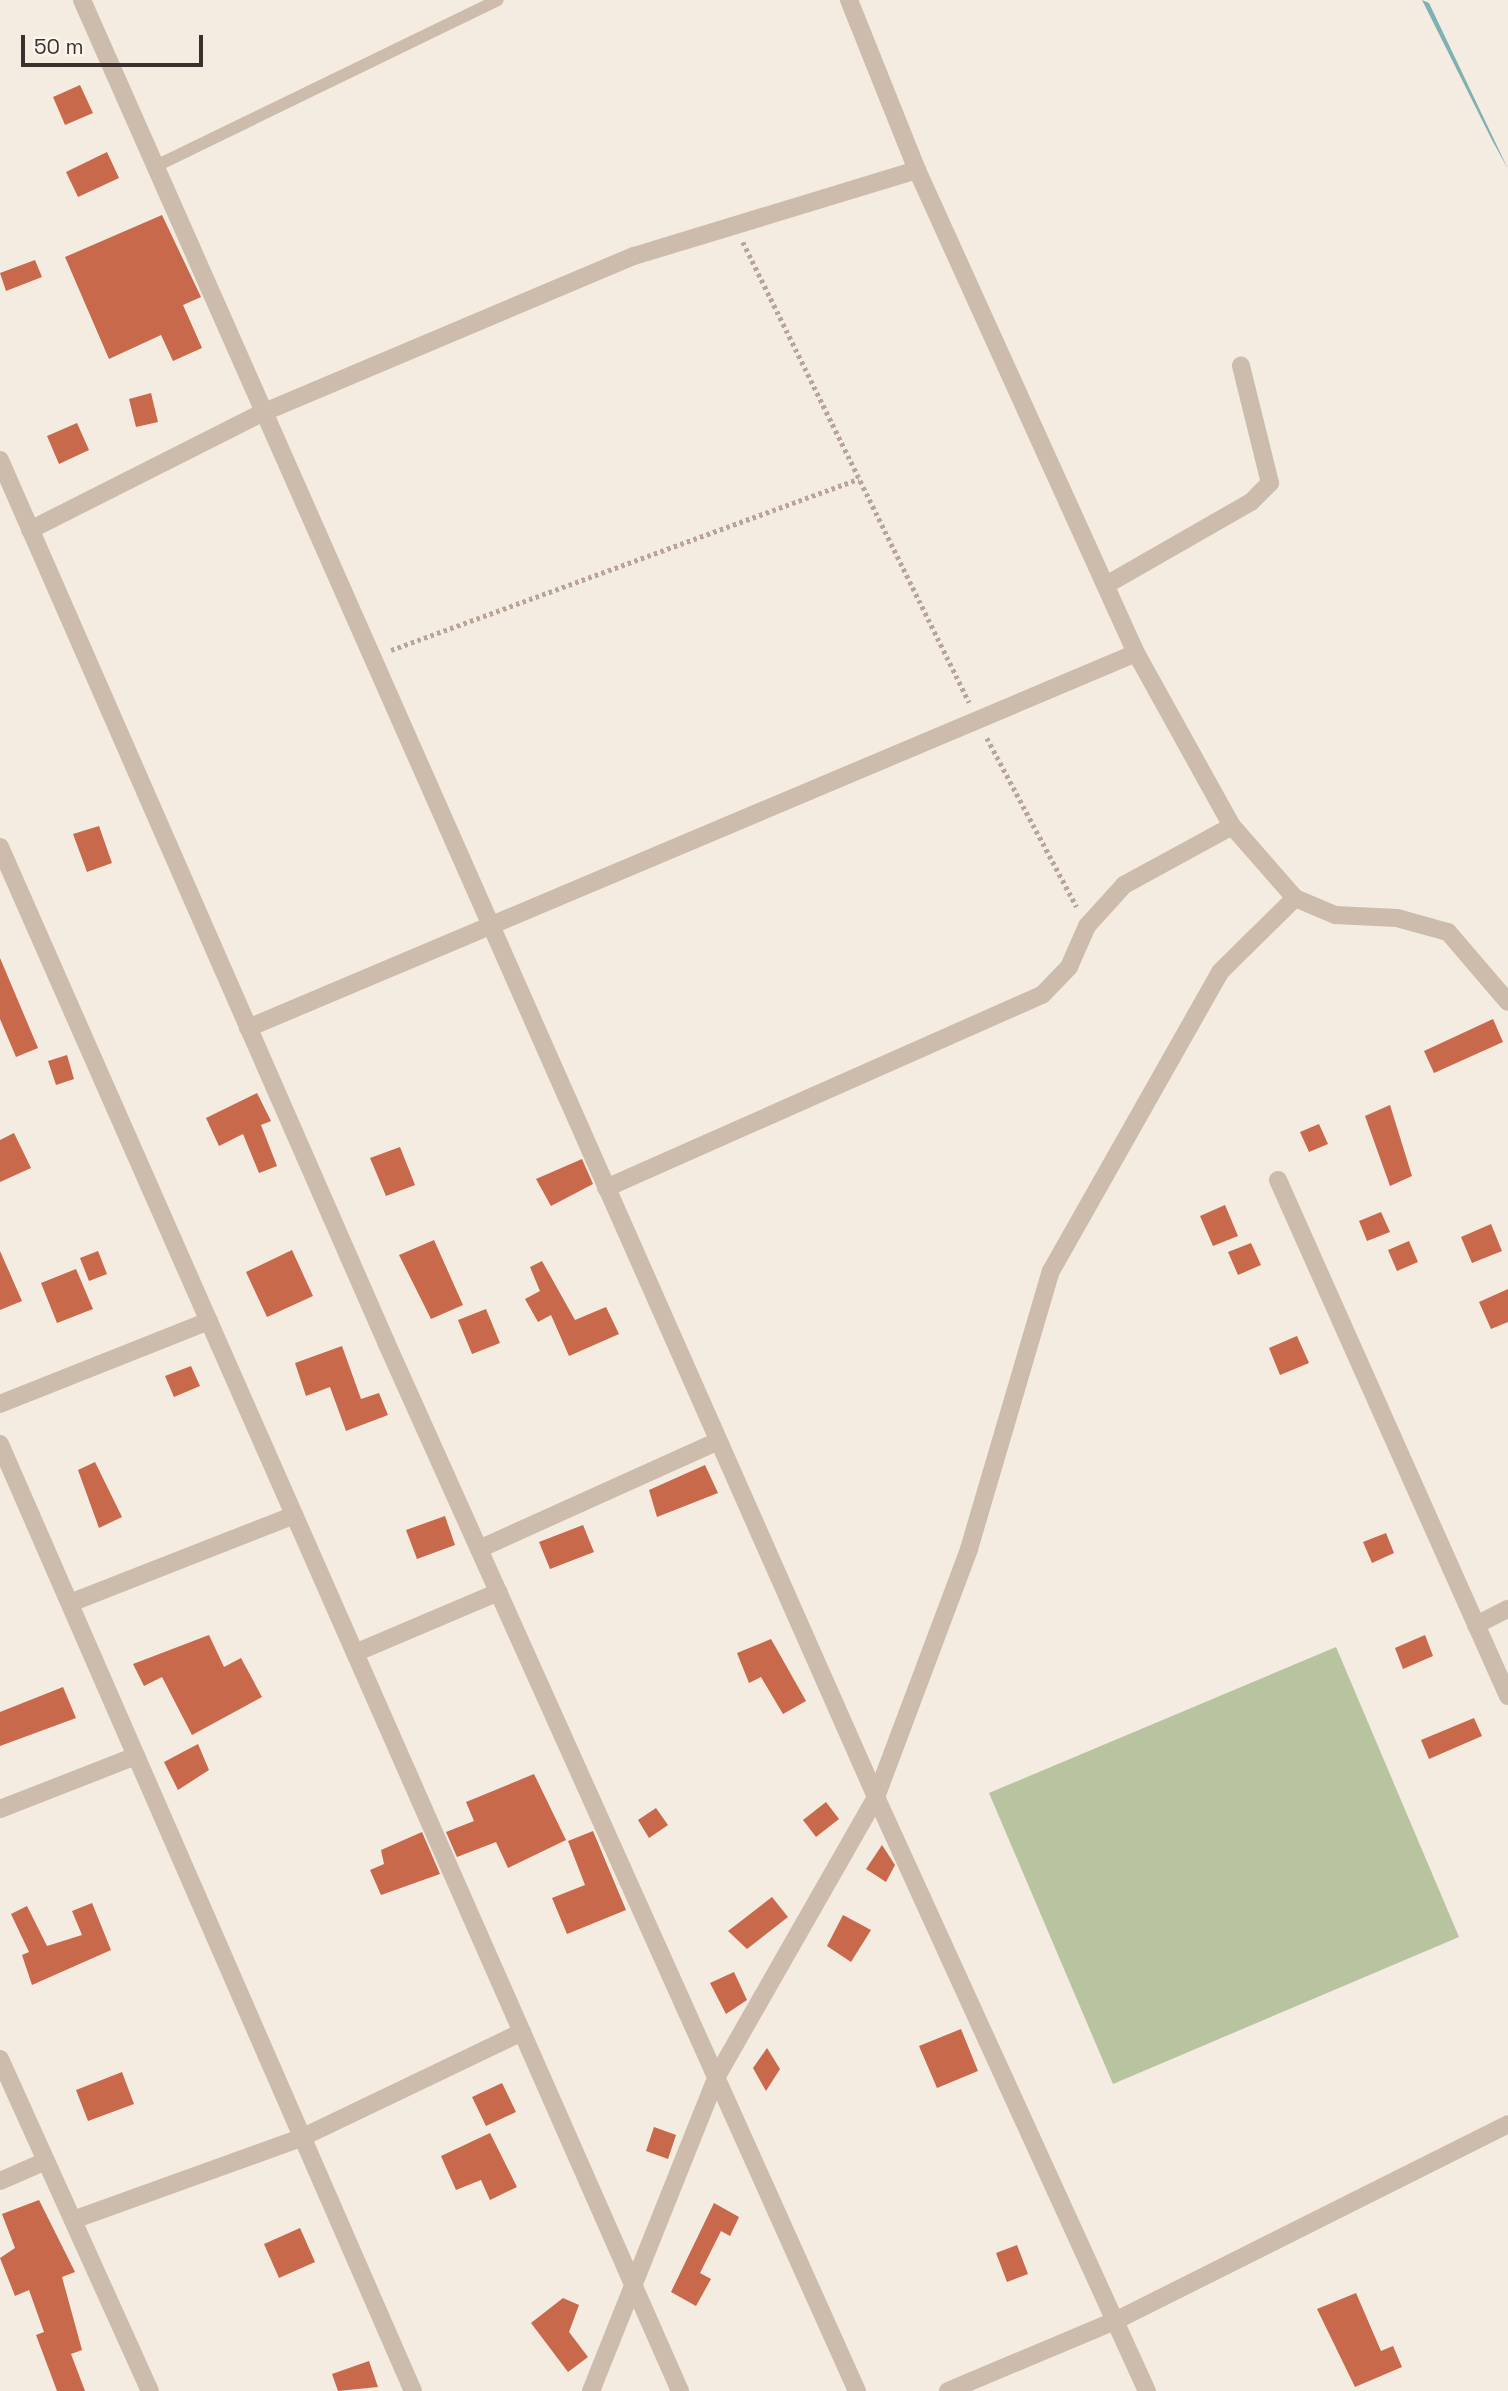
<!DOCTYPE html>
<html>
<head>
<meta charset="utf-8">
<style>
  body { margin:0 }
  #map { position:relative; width:1508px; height:2391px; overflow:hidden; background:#f4ebe1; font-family:"Space Grotesk",sans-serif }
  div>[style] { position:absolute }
  .green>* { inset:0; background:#b8c4a0 }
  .water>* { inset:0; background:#7fb0b2 }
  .building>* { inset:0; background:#c8694b }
  .path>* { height:4.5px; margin-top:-2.25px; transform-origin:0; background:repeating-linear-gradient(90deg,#b9a596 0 3.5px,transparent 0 7px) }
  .service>* { height:12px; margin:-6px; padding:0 6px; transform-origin:6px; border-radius:6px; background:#cdbbac }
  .minor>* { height:18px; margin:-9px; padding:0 9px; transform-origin:9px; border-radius:9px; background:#cdbbac }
  .tertiary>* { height:18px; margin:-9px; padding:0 9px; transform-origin:9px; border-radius:9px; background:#cdbbac }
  span { translate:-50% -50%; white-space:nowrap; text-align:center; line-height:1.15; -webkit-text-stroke:5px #fbf5ee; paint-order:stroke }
  .scale { position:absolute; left:21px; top:35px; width:182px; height:32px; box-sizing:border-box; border:4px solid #3b302b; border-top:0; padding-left:9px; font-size:21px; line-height:24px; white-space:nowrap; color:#3b302b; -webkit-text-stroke:5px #fbf5ee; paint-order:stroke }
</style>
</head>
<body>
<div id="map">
  <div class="green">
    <i style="clip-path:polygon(1336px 1647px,1459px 1937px,1113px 2084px,989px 1793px)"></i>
  </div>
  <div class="water">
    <i style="clip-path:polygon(1422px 0,1429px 3px,1508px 169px,1492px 140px)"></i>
  </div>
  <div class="building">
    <i style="clip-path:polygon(80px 85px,93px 113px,65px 125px,53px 97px)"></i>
    <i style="clip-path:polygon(107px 152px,119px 178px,78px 197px,66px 172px)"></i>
    <i style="clip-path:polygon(162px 215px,201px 297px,183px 305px,202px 348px,173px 361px,161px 335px,109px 359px,65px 257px)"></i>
    <i style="clip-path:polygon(35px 260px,42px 277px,6px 291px,0 273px)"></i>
    <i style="clip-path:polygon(151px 393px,158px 422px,136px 427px,129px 399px)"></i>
    <i style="clip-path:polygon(77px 423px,89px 450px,59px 464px,47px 436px)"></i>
    <i style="clip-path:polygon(99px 826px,112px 863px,87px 872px,73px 834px)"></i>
    <i style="clip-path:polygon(0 958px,38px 1048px,16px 1057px,0 1019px)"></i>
    <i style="clip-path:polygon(1493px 1019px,1503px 1042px,1434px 1073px,1424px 1051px)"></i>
    <i style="clip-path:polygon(67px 1055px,74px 1079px,56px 1085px,48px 1061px)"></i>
    <i style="clip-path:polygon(257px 1093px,271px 1121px,261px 1125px,277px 1166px,259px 1173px,243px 1134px,219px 1146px,206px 1118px)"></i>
    <i style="clip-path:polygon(1390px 1105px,1412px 1176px,1390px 1186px,1365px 1116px)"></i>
    <i style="clip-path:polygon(1319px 1124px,1328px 1144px,1309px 1152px,1300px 1132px)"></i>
    <i style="clip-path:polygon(14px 1133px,31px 1168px,0 1182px,0 1140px)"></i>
    <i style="clip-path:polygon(400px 1147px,415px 1185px,386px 1196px,370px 1158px)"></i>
    <i style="clip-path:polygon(582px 1159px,593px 1184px,551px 1206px,536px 1179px)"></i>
    <i style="clip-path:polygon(1225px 1205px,1238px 1236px,1213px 1246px,1200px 1216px)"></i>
    <i style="clip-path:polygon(1381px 1212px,1390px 1232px,1367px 1241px,1359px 1221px)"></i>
    <i style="clip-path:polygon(1491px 1224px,1502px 1251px,1472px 1263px,1461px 1237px)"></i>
    <i style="clip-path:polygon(434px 1240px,463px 1305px,431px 1319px,399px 1255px)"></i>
    <i style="clip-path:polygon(1409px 1241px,1418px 1262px,1397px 1271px,1388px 1250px)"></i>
    <i style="clip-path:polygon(1251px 1243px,1261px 1265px,1238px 1275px,1228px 1252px)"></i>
    <i style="clip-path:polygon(292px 1250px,313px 1296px,267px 1317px,246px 1272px)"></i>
    <i style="clip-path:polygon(0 1251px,22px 1301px,0 1310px)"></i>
    <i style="clip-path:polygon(98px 1251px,107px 1274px,89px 1281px,80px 1258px)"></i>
    <i style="clip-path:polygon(542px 1261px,575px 1320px,606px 1307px,619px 1334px,569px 1356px,551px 1315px,538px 1322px,525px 1299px,540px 1291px,530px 1267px)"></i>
    <i style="clip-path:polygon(76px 1269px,93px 1309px,57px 1323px,41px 1283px)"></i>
    <i style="clip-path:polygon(1508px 1289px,1508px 1322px,1491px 1329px,1479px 1302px)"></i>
    <i style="clip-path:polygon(486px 1309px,500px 1343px,472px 1354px,458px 1320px)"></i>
    <i style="clip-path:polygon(1297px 1336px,1309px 1363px,1280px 1375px,1269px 1348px)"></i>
    <i style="clip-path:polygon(342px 1346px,361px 1399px,379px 1393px,388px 1415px,346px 1431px,330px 1387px,306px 1396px,295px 1363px)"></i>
    <i style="clip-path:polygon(191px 1366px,200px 1386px,174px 1397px,165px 1376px)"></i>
    <i style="clip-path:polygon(95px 1462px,122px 1517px,99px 1528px,78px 1470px)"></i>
    <i style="clip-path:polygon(705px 1465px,718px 1493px,657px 1517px,649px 1490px)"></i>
    <i style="clip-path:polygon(445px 1516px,455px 1545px,417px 1559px,406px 1530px)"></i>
    <i style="clip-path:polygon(583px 1525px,594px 1552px,550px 1569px,539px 1542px)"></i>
    <i style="clip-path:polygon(1386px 1533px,1394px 1553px,1372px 1563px,1363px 1542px)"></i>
    <i style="clip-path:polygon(209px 1635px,224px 1667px,241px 1658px,262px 1697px,192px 1735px,162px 1677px,144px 1686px,133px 1664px)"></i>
    <i style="clip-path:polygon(1425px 1635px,1433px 1656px,1403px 1669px,1395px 1648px)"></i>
    <i style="clip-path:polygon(771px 1639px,806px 1701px,783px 1714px,761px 1677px,749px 1683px,737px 1653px)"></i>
    <i style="clip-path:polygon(63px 1687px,76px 1718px,0 1746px,0 1712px)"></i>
    <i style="clip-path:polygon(1474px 1718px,1482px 1736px,1429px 1759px,1421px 1740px)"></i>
    <i style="clip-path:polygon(198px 1744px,209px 1770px,178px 1790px,164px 1762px)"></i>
    <i style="clip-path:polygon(534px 1774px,566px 1840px,508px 1868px,496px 1842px,457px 1857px,446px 1832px,474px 1821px,466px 1802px)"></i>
    <i style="clip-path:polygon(826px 1802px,839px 1819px,816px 1837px,803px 1820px)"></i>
    <i style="clip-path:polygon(656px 1808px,668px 1825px,649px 1838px,638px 1820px)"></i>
    <i style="clip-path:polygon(593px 1831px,626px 1910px,567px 1934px,552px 1898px,585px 1885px,568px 1841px)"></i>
    <i style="clip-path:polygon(422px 1832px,440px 1874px,381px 1895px,370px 1870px,384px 1864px,381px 1850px)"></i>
    <i style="clip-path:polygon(882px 1845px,895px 1865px,886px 1882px,866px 1869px)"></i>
    <i style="clip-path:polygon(772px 1897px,788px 1917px,747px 1949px,728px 1931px)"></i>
    <i style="clip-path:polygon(92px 1903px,111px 1950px,32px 1985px,22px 1955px,29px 1952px,11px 1914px,27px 1906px,47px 1946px,82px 1935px,72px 1911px)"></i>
    <i style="clip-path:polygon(843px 1915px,871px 1930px,851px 1962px,827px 1946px)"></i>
    <i style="clip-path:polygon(734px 1972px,747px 2000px,726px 2014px,710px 1983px)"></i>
    <i style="clip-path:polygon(961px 2029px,978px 2071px,937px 2088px,919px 2046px)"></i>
    <i style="clip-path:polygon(767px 2048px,780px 2069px,766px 2091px,753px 2068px)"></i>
    <i style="clip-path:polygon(122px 2072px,134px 2104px,88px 2121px,76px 2090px)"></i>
    <i style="clip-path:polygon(502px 2083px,516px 2112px,486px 2126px,472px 2097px)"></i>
    <i style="clip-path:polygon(654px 2127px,676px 2135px,668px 2159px,646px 2151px)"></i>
    <i style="clip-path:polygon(490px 2133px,517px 2187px,490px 2200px,481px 2180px,456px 2190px,441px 2156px)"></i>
    <i style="clip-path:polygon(39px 2200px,75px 2272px,62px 2277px,82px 2350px,71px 2354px,85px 2391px,57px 2391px,36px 2335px,44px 2332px,29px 2290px,15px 2296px,0 2258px,15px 2248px,2px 2214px)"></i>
    <i style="clip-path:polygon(714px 2203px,739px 2217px,730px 2236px,721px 2231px,700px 2273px,711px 2279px,696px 2306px,671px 2292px)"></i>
    <i style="clip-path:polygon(300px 2228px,315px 2262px,279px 2278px,264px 2244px)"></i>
    <i style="clip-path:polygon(1017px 2245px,1028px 2274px,1007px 2282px,996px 2253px)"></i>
    <i style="clip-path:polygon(1356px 2293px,1381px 2351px,1393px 2346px,1402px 2367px,1355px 2387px,1317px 2309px)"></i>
    <i style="clip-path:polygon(563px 2298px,579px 2305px,569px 2332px,588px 2357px,568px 2372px,531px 2323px)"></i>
    <i style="clip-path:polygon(369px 2361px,378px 2387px,338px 2391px,332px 2374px)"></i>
  </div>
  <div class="path">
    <i style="left:743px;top:242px;width:513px;rotate:63.83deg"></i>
    <i style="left:391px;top:650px;width:498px;rotate:-20.1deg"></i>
    <i style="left:987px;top:738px;width:191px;rotate:62deg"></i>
  </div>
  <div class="service">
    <i style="left:154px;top:167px;width:382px;rotate:-25.9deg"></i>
  </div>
  <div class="minor">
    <i style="left:849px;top:0;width:183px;rotate:68.2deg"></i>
    <i style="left:917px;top:170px;width:530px;rotate:65.61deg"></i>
    <i style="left:1136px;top:653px;width:198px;rotate:61deg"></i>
    <i style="left:1232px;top:826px;width:96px;rotate:48.8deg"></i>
    <i style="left:1295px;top:898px;width:43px;rotate:23deg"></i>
    <i style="left:1335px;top:915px;width:62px;rotate:2.8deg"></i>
    <i style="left:1397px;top:918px;width:53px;rotate:15.4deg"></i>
    <i style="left:1448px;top:932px;width:92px;rotate:49.4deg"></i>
    <i style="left:0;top:460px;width:963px;rotate:66.36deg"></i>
    <i style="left:386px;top:1342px;width:1150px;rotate:65.82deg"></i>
    <i style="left:30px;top:530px;width:260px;rotate:-26.8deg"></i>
    <i style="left:262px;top:413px;width:404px;rotate:-22.9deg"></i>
    <i style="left:634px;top:256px;width:296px;rotate:-16.9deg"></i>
    <i style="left:1106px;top:585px;width:167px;rotate:-29.8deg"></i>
    <i style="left:1251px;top:502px;width:27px;rotate:-45deg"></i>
    <i style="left:1270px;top:483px;width:121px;rotate:-103.9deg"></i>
    <i style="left:0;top:847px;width:1687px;rotate:66.23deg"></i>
    <i style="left:248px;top:1028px;width:964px;rotate:-22.89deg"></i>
    <i style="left:1278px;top:1180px;width:565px;rotate:65.98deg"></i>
    <i style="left:606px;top:1188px;width:477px;rotate:-23.9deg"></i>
    <i style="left:1042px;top:995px;width:39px;rotate:-46deg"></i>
    <i style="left:1069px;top:967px;width:45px;rotate:-66.3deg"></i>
    <i style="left:1087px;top:926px;width:55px;rotate:-47.9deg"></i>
    <i style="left:1124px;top:885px;width:123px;rotate:-28.6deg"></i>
    <i style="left:0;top:1404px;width:225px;rotate:-21.7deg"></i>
    <i style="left:0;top:1444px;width:1033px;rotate:66.44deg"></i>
    <i style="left:479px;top:1549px;width:262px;rotate:-24.3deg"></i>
    <i style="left:70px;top:1603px;width:241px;rotate:-21.4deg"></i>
    <i style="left:1476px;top:1625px;width:36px;rotate:-27deg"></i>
    <i style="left:355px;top:1653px;width:156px;rotate:-23deg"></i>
    <i style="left:0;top:1809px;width:146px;rotate:-21.3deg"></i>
    <i style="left:0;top:2059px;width:364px;rotate:65.7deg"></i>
    <i style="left:0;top:2181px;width:50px;rotate:-23.5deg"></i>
    <i style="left:73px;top:2220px;width:245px;rotate:-19.8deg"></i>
    <i style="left:303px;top:2137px;width:243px;rotate:-25.6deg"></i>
    <i style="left:591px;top:2391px;width:339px;rotate:-68.2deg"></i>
    <i style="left:717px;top:2076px;width:321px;rotate:-60.3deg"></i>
    <i style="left:876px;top:1797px;width:265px;rotate:-69.4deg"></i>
    <i style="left:969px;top:1549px;width:290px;rotate:-73.6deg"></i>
    <i style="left:1051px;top:1271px;width:343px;rotate:-60.5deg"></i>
    <i style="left:1220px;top:972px;width:105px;rotate:-44.6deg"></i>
    <i style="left:948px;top:2391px;width:183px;rotate:-22.8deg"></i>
    <i style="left:1117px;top:2320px;width:437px;rotate:-26.6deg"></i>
  </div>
  <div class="tertiary">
    <i style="left:82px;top:0;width:1965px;rotate:66.16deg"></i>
    <i style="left:876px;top:1797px;width:653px;rotate:65.48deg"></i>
  </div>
  <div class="scale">50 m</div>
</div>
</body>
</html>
